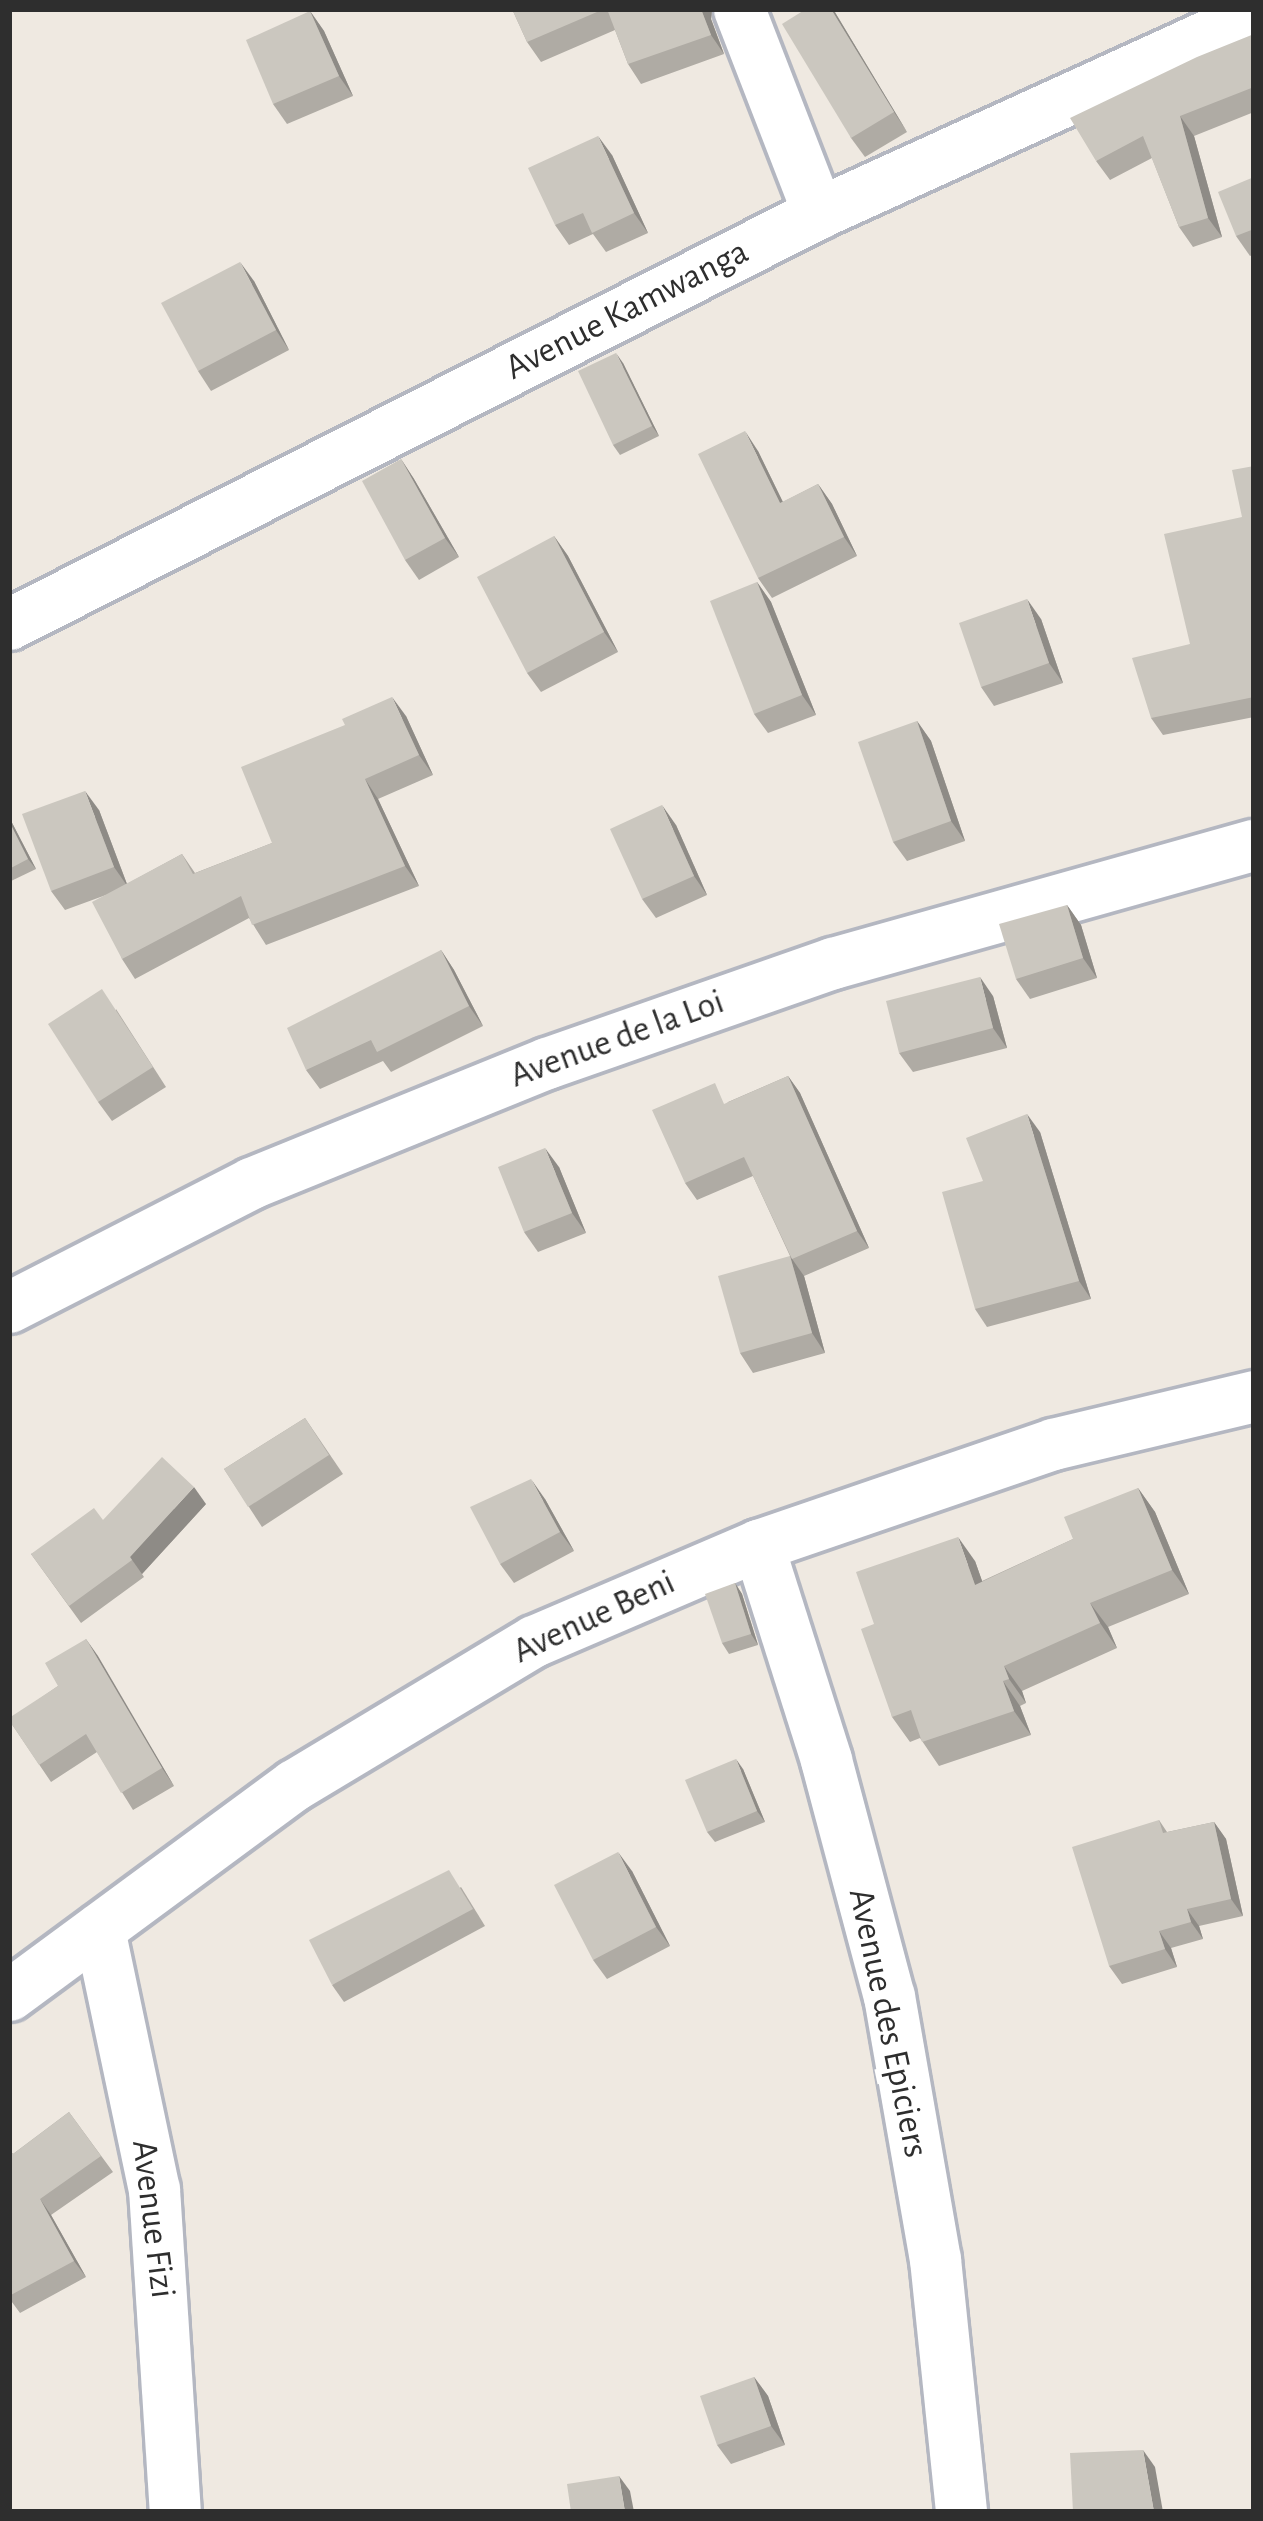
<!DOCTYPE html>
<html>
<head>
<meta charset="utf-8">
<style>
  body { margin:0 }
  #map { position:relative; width:1263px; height:2521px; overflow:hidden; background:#efe9e1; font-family:"Alegreya Sans",sans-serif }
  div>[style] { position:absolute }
  .roads { filter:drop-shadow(3px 0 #b4b7c1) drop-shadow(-3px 0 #b4b7c1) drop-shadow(0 3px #b4b7c1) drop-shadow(0 -3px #b4b7c1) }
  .street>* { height:51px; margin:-25.5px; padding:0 25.5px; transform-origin:25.5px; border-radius:25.5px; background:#fff }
  .wall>* { inset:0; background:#afaba4 }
  .shaded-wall>* { inset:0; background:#8e8b86 }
  .building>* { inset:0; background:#cbc7bf }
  span { translate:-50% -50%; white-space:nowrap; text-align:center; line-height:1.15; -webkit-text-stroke:12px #fff; paint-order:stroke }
  .street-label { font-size:36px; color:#2e2e2e }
  .frame { position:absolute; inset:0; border:12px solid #2e2e2e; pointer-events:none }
</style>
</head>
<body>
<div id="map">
  <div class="roads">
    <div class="street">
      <i style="left:739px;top:9px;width:219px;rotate:68.8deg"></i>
      <i style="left:9px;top:624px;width:907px;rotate:-26.93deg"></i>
      <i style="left:818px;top:213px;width:479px;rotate:-24.5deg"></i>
      <i style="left:9px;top:1307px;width:272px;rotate:-27.1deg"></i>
      <i style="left:251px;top:1183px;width:319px;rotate:-22.1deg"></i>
      <i style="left:547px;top:1063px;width:303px;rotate:-19.3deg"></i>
      <i style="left:833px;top:963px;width:437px;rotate:-15.7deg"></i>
      <i style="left:758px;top:1545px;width:225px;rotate:72.4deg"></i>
      <i style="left:826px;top:1760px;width:244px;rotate:75.1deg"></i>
      <i style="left:889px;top:1996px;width:267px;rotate:80.1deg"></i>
      <i style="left:935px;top:2259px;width:254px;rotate:84.1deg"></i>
      <i style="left:99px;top:1929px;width:266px;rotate:78.1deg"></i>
      <i style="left:154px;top:2189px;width:324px;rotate:86.3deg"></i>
      <i style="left:9px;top:1995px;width:354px;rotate:-36.4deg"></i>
      <i style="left:294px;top:1785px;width:280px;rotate:-31deg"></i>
      <i style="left:534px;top:1641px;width:244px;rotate:-23.2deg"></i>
      <i style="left:758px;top:1545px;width:312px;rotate:-18.9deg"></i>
      <i style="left:1053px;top:1444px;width:207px;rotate:-13.4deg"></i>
    </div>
  </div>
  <div class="wall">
    <i style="clip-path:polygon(512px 9px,712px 9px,711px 19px,724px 54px,641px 84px,628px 64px,615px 30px,541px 62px,527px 42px)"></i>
    <i style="clip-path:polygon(806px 9px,833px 9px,907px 132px,865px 157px,851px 138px)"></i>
    <i style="clip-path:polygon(310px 11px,324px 31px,353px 96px,287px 124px,273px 104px)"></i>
    <i style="clip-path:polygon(1254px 34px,1254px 112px,1194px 136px,1222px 237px,1193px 247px,1179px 227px,1152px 158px,1110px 180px,1096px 161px)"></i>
    <i style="clip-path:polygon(612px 155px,648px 233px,606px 252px,593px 234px,569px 245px,555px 225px)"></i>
    <i style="clip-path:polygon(1254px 177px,1254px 254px,1250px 256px,1236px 236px)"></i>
    <i style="clip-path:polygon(254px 281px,289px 350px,211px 391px,198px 371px)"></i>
    <i style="clip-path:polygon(623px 363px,659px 436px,620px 455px,613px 445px)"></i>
    <i style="clip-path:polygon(758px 451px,783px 502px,818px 484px,832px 504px,857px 556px,772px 598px,758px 578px)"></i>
    <i style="clip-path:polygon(401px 459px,414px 479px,459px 557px,419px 580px,405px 560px)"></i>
    <i style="clip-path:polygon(1254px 466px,1254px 717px,1163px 735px,1151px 718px,1190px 644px,1242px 517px)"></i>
    <i style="clip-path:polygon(554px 536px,568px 556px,618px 652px,541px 692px,527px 673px)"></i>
    <i style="clip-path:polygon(757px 582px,771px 602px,816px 715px,768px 733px,754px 714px)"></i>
    <i style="clip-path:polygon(1041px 619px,1063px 683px,994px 706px,981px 687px)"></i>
    <i style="clip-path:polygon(406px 716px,433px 775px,378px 799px,419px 886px,266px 945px,249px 918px,135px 979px,122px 959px,106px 895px,65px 910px,51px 891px,99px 810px,127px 884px,182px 854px,195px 873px,272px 843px)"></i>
    <i style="clip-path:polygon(917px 721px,931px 741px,965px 841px,907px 861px,893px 842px)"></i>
    <i style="clip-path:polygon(9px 817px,36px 869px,9px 882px)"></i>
    <i style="clip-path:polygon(676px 825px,707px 895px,656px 918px,642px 899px)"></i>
    <i style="clip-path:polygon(1067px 905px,1081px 925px,1097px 978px,1030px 999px,1016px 979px)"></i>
    <i style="clip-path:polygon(441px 950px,454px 970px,483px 1026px,391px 1072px,383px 1061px,320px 1089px,306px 1070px)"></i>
    <i style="clip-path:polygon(993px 996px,1007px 1048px,913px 1072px,899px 1053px)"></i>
    <i style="clip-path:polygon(116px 1009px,166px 1087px,112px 1121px,98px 1102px)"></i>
    <i style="clip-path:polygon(788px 1076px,800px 1093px,869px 1248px,804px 1276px,825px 1353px,753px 1373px,740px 1353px,790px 1256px,753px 1176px,697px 1200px,685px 1183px,728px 1102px)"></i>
    <i style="clip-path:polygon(1040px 1132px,1091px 1299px,987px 1327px,975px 1309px,983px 1181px)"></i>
    <i style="clip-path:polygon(559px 1167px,586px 1233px,538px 1252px,524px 1232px)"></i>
    <i style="clip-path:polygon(305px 1418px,343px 1474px,262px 1527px,224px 1469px)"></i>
    <i style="clip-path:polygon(1138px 1488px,1155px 1512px,1189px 1594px,1108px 1627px,1117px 1648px,1022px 1691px,1026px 1703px,1020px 1706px,1031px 1735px,939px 1766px,920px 1738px,910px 1742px,892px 1717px,874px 1624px,975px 1561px,982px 1581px,1073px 1539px)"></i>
    <i style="clip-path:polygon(545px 1499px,574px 1551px,514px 1583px,500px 1564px)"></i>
    <i style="clip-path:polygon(206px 1504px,142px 1574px,144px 1577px,81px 1623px,31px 1554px,103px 1520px)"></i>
    <i style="clip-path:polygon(735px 1583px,742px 1594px,758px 1645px,729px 1654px,722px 1643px)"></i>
    <i style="clip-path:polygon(86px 1639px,174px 1786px,133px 1810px,97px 1752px,51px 1782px,9px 1720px,58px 1686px)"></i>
    <i style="clip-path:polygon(743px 1769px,765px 1822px,715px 1842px,707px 1832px)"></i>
    <i style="clip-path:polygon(1159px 1820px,1167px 1832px,1214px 1822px,1226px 1839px,1243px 1916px,1199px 1926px,1203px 1939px,1171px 1948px,1177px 1967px,1122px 1984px,1109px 1966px)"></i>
    <i style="clip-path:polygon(632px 1871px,670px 1946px,607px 1979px,593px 1960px)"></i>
    <i style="clip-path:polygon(461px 1887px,485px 1926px,344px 2002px,332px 1985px)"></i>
    <i style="clip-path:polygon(69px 2112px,113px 2172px,51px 2215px,86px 2277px,20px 2313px,9px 2298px,9px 2149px,13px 2154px)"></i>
    <i style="clip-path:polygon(754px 2377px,768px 2396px,785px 2445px,731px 2464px,717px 2445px)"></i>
  </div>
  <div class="shaded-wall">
    <i style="clip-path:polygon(701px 9px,712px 9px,711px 19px,724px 54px,711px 35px)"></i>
    <i style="clip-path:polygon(831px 9px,833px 9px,907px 132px,894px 112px)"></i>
    <i style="clip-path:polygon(310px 11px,324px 31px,353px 96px,339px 76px)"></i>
    <i style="clip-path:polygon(1180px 116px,1194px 136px,1222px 237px,1208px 218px)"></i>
    <i style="clip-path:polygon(598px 136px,612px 155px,648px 233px,634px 213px)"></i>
    <i style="clip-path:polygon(240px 262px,254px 281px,289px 350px,276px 330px)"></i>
    <i style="clip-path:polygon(616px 353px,623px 363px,659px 436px,652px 426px)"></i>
    <i style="clip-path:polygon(745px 431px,758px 451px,793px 523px,780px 503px)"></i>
    <i style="clip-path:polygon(401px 459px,414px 479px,459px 557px,445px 538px)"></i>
    <i style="clip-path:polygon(818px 484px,832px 504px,857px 556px,844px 537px)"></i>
    <i style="clip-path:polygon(554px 536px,568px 556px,618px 652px,604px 632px)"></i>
    <i style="clip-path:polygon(757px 582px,771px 602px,816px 715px,802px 695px)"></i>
    <i style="clip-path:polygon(1027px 599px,1041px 619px,1063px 683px,1049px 663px)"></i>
    <i style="clip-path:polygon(392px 697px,406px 716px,433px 775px,419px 755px)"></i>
    <i style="clip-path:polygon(917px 721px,931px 741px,965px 841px,951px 821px)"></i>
    <i style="clip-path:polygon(365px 779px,378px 799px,419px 886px,405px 866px)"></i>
    <i style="clip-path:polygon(85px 791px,99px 810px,128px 887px,114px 867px)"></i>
    <i style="clip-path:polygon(662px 805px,676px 825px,707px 895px,694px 876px)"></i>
    <i style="clip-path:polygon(9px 817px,36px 869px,28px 859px,9px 821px)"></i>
    <i style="clip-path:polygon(1067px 905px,1081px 925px,1097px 978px,1083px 958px)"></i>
    <i style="clip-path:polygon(441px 950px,454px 970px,483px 1026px,469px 1006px)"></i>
    <i style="clip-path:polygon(980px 977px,993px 996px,1007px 1048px,993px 1028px)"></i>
    <i style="clip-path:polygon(788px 1076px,800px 1093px,869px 1248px,857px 1231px)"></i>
    <i style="clip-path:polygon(1027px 1114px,1040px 1132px,1091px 1299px,1079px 1281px)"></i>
    <i style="clip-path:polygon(545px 1148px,559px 1167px,586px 1233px,572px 1213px)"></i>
    <i style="clip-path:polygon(790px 1256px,804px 1276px,825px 1353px,812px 1333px)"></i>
    <i style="clip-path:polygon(531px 1479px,545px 1499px,574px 1551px,560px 1532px)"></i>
    <i style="clip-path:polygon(194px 1487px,206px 1504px,142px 1574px,130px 1557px)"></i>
    <i style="clip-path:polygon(1138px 1488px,1155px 1512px,1189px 1594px,1172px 1570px)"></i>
    <i style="clip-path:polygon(958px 1537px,975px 1561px,992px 1609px,975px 1585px)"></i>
    <i style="clip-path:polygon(735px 1583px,742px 1594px,758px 1645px,751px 1634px)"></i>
    <i style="clip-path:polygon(1090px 1603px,1108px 1627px,1117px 1648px,1100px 1623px)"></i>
    <i style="clip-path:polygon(86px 1639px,98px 1656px,174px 1786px,162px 1768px)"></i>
    <i style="clip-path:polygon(1004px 1666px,1022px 1691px,1026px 1703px,1009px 1679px)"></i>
    <i style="clip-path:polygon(1003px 1681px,1020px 1706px,1031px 1735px,1014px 1711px)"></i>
    <i style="clip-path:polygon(736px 1759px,743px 1769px,765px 1822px,757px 1811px)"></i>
    <i style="clip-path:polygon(1214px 1822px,1226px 1839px,1243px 1916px,1231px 1899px)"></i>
    <i style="clip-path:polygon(618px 1852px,632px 1871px,670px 1946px,656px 1927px)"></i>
    <i style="clip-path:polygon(1187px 1909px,1199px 1926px,1203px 1939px,1191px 1922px)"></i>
    <i style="clip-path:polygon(1159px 1931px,1171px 1948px,1177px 1967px,1165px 1949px)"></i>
    <i style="clip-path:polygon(40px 2199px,51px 2215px,86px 2277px,74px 2261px)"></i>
    <i style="clip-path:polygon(754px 2377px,768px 2396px,785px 2445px,771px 2426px)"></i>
    <i style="clip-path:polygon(1143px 2450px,1155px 2467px,1163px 2512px,1154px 2512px)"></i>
    <i style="clip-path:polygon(619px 2476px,630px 2491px,634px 2512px,625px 2512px)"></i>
  </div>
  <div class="building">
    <i style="clip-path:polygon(512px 9px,604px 9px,527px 42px)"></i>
    <i style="clip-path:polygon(607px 9px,701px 9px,711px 35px,628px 64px)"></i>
    <i style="clip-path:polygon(806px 9px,831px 9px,894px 112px,851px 138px,782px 24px)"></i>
    <i style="clip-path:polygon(310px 11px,339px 76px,273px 104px,246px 40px)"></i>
    <i style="clip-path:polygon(1254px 34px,1254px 87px,1180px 116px,1208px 218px,1179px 227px,1143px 136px,1096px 161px,1070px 118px,1197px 57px)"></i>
    <i style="clip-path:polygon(598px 136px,634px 213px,592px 233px,583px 213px,555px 225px,528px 168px)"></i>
    <i style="clip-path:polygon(1254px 177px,1254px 229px,1236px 236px,1218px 192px)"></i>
    <i style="clip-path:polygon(240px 262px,276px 330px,198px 371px,161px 303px)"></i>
    <i style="clip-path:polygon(616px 353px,652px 426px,613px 445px,578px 371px)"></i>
    <i style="clip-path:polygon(745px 431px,780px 503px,818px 484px,844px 537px,758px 578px,698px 454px)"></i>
    <i style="clip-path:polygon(401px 459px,445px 538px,405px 560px,362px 481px)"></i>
    <i style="clip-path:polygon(1254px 466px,1254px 697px,1151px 718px,1132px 658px,1190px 644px,1164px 534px,1242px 517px,1232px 470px)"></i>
    <i style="clip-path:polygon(554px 536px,604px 632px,527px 673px,477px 577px)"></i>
    <i style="clip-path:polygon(757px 582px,802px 695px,754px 714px,710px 601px)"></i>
    <i style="clip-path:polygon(1027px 599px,1049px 663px,981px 687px,959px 623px)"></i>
    <i style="clip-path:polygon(392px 697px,419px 755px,365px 779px,405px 866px,252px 925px,241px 896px,122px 959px,92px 902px,182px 854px,193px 874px,272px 843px,241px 767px,345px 725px,342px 719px)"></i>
    <i style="clip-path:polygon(917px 721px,951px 821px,893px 842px,858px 742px)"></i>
    <i style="clip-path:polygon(85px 791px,114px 867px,51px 891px,22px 814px)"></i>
    <i style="clip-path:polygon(662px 805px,694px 876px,642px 899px,610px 829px)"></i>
    <i style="clip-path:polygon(9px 821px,28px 859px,9px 869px)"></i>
    <i style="clip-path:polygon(1067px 905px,1083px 958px,1016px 979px,999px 924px)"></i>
    <i style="clip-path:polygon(441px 950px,469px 1006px,377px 1052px,371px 1040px,306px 1070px,287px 1028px)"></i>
    <i style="clip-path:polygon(980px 977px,993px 1028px,899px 1053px,886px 1001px)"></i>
    <i style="clip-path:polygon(102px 989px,153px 1067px,98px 1102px,48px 1024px)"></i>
    <i style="clip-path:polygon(788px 1076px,857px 1231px,792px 1259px,744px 1157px,685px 1183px,652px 1110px,715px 1083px,724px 1104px)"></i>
    <i style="clip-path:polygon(1027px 1114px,1079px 1281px,975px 1309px,942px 1192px,983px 1181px,966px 1138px)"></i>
    <i style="clip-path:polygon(545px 1148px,572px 1213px,524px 1232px,498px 1167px)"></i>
    <i style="clip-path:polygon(790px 1256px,812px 1333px,740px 1353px,718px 1276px)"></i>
    <i style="clip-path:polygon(305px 1418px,329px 1455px,248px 1507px,224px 1469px)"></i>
    <i style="clip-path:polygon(162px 1457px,194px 1487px,130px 1557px,132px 1560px,69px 1606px,31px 1554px,94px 1508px,103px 1520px)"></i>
    <i style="clip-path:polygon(531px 1479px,560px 1532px,500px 1564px,470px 1507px)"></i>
    <i style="clip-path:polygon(1138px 1488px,1172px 1570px,1090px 1603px,1100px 1623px,1004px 1666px,1009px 1679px,1003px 1681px,1014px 1711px,922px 1742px,911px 1710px,892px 1717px,861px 1629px,874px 1624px,856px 1572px,958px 1537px,975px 1585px,1073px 1539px,1064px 1517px)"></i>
    <i style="clip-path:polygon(735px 1583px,751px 1634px,722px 1643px,705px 1594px)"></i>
    <i style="clip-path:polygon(86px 1639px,162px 1768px,121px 1793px,86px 1734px,39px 1765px,9px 1720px,9px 1718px,58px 1686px,45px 1663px)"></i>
    <i style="clip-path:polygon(736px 1759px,757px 1811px,707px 1832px,685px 1780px)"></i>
    <i style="clip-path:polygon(1159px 1820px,1163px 1833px,1214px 1822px,1231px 1899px,1187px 1909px,1191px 1922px,1159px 1931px,1165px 1949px,1109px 1966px,1072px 1847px)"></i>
    <i style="clip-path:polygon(618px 1852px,656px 1927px,593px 1960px,554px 1885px)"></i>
    <i style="clip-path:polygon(449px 1870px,473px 1909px,332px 1985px,309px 1940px)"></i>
    <i style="clip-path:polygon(69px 2112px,101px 2156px,40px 2199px,74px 2261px,9px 2296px,9px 2149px,13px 2154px)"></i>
    <i style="clip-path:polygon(754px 2377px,771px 2426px,717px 2445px,700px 2396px)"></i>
    <i style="clip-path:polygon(1143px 2450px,1154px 2512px,1073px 2512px,1070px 2453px)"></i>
    <i style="clip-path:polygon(619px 2476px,625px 2512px,571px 2512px,567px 2484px)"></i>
  </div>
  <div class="street-label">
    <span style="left:627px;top:310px;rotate:-27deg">Avenue Kamwanga</span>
    <span style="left:617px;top:1039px;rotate:-20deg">Avenue de la Loi</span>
    <span style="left:594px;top:1617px;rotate:-25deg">Avenue Beni</span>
    <span style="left:888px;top:2023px;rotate:78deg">Avenue des Epiciers</span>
    <span style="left:153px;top:2219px;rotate:83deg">Avenue Fizi</span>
  </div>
  <div class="frame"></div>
</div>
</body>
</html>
